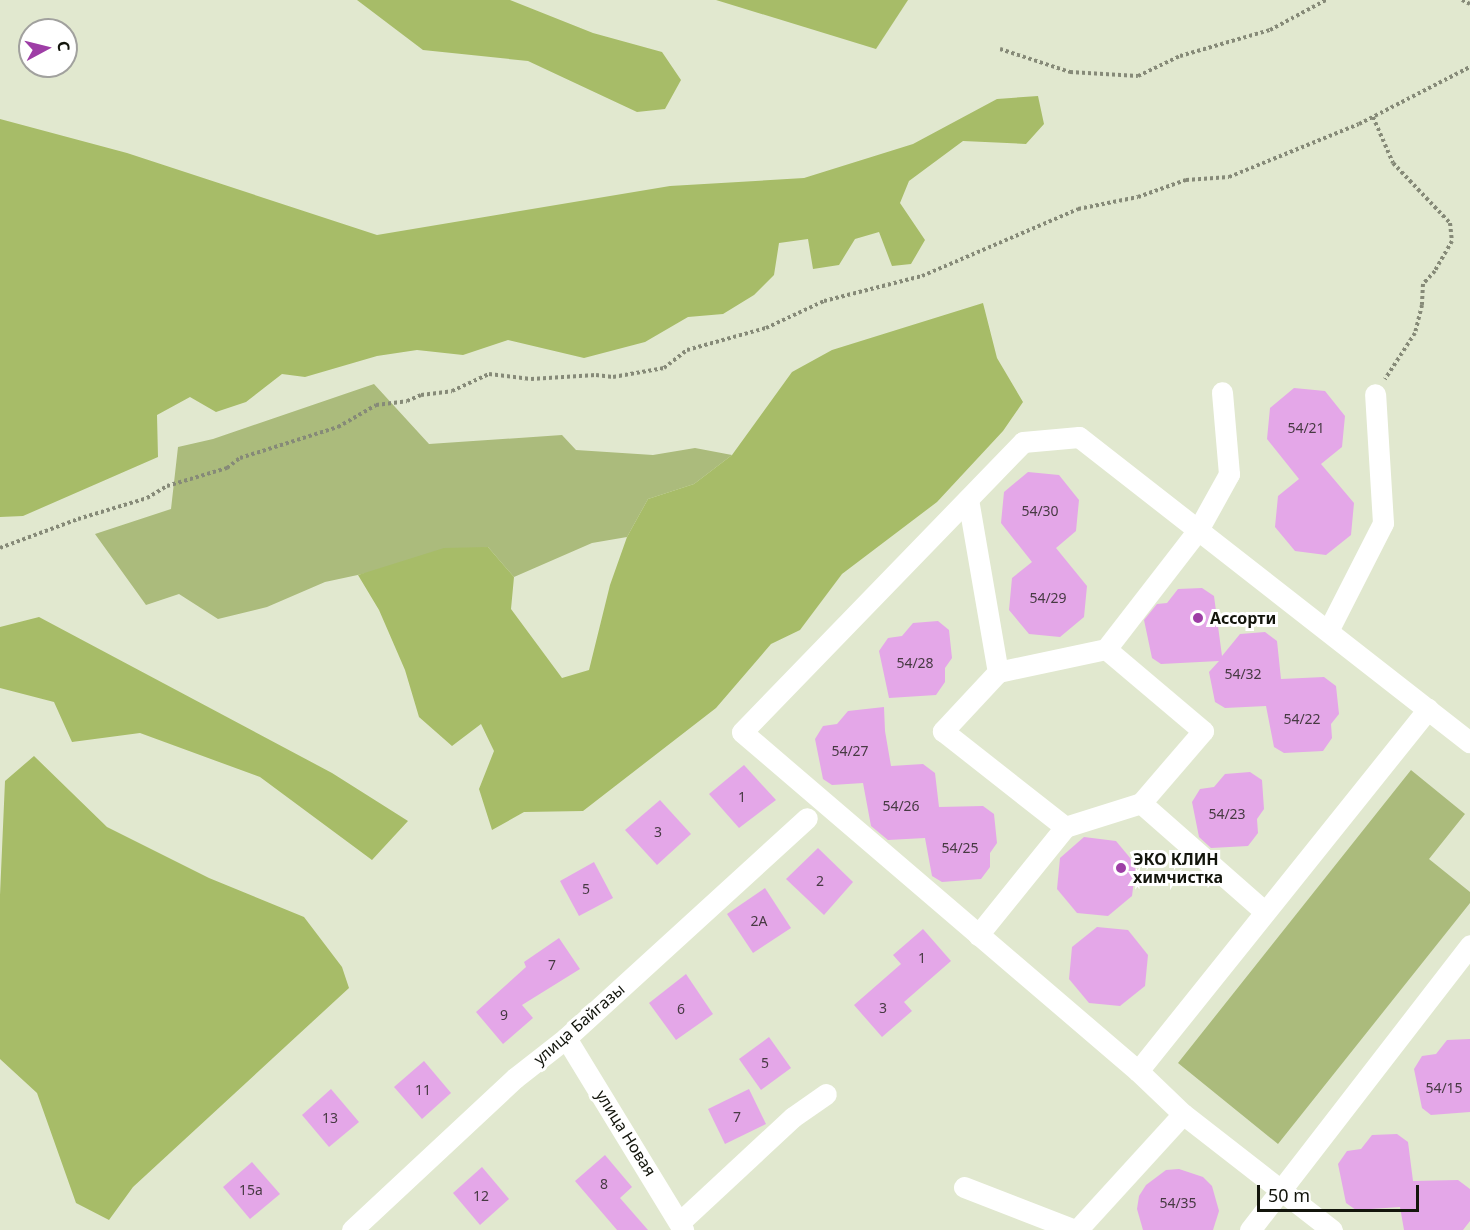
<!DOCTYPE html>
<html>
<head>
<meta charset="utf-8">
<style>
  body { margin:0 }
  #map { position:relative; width:1470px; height:1230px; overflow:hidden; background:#e1e8cf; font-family:"Noto Sans",sans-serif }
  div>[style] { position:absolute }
  .green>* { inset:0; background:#abbb7c }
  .forest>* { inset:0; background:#a7bc68 }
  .building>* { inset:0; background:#e4a7e8 }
  .path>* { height:4px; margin-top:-2px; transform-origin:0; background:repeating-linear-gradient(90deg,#868a78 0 3px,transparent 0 6px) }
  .minor>* { height:21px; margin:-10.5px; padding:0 10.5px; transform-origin:10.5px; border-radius:10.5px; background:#fff }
  .dots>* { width:16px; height:16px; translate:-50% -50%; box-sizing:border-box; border:3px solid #fff; border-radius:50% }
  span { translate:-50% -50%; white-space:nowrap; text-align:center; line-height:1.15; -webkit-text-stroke:6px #fff; paint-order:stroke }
  .number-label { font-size:14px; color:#473a43 }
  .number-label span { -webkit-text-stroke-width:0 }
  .poi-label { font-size:16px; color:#13150c; font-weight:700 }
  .left { translate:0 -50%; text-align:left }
  .street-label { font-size:16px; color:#13150c }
  .north { position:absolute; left:18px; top:18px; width:60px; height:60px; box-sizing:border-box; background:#fff; border:2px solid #a1a19e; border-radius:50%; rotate:83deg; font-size:16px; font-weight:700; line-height:24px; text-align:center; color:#13150c }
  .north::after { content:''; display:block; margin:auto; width:21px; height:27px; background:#9e3ea6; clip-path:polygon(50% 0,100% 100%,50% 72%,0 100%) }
  .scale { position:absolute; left:1257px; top:1185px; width:162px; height:27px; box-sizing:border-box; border:3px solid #13150c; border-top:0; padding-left:8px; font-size:18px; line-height:21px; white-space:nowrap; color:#13150c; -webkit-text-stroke:4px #fff; paint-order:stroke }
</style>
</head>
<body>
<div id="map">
  <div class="green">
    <i style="clip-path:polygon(374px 384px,429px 444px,562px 435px,576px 450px,653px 455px,695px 448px,732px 455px,694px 484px,648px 499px,627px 537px,592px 543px,514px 577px,488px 547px,325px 582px,267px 607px,218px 619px,179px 594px,146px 605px,95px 534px,171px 509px,178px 447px,213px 439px)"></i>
    <i style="clip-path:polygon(1411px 770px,1465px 814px,1429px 859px,1470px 892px,1470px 903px,1278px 1144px,1178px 1063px)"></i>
  </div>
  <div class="forest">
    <i style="clip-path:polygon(357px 0,510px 0,593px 33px,662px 52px,681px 80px,665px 109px,637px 112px,528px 61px,423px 50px)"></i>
    <i style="clip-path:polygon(716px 0,908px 0,876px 49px)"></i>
    <i style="clip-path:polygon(1038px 96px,1044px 124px,1026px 144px,963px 141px,909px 181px,900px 203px,925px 240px,911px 264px,892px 266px,879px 232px,855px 239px,839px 265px,813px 269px,808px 239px,779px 243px,774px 275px,754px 295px,723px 314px,688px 317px,645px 342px,584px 358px,508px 340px,463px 355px,417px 350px,377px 356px,305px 377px,282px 374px,246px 402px,216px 412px,190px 397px,157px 415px,158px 457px,23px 516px,0 517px,0 119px,127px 153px,377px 235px,670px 186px,804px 178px,913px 144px,997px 99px)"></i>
    <i style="clip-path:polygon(983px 303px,997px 358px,1023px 402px,1003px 431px,937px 502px,842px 574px,800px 630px,771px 644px,716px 708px,583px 811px,524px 812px,492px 830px,479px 789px,494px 751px,481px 724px,452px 746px,419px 717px,405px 670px,379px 610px,358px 575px,444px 548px,488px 547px,514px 577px,511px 609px,562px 678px,589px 670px,610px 585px,627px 537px,648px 499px,694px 484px,732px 455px,792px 372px,832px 350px)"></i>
    <i style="clip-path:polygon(39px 617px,332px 773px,408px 821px,372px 860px,260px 777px,140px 733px,72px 742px,54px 702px,0 688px,0 627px)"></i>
    <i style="clip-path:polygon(34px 756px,107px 827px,209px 878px,304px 917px,342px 967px,349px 988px,133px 1187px,109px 1220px,76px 1203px,37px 1093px,0 1059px,0 895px,5px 781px)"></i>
  </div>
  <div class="building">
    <i style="clip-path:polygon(1294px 388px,1325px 391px,1345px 416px,1342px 447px,1321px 464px,1354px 503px,1351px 535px,1326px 555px,1295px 551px,1275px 527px,1278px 496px,1299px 479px,1267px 439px,1270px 408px)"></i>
    <i style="clip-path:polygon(1028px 472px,1059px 475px,1079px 500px,1076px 531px,1056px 548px,1087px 586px,1084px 617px,1060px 637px,1029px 634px,1009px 610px,1012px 578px,1032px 562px,1001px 523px,1004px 492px)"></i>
    <i style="clip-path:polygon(1202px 588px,1214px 596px,1222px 656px,1240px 634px,1265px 632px,1277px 641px,1281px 679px,1324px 677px,1336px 686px,1339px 714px,1331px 724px,1332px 738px,1323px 751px,1284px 753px,1274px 747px,1266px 706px,1225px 708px,1215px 702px,1209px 672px,1219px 661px,1161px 664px,1152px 658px,1144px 620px,1157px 604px,1167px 603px,1178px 589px)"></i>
    <i style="clip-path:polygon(938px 621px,949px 630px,952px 658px,945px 668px,945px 682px,936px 695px,889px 698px,879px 651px,888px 638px,902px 636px,913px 623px)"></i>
    <i style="clip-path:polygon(884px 707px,885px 731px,891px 766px,923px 764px,935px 773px,939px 807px,983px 806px,994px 814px,997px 843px,990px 853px,990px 867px,981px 879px,942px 882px,932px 876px,925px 838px,888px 840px,871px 826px,863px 783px,832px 785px,823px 779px,815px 739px,823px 726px,837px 724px,848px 711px)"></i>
    <i style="clip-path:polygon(744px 765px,776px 800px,739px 828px,709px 794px)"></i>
    <i style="clip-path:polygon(1250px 772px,1262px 780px,1264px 809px,1257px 819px,1258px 833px,1248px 846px,1211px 848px,1199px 837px,1192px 802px,1200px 789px,1214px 787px,1225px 774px)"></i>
    <i style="clip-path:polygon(660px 800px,691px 834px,657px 865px,625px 830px)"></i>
    <i style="clip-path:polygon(1084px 837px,1116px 841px,1136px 865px,1132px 896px,1108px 916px,1077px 913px,1057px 889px,1060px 858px)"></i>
    <i style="clip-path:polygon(818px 848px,853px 882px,824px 915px,786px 879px)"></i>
    <i style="clip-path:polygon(594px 862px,613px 898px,579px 916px,560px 881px)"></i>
    <i style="clip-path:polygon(765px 888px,791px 928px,753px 953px,727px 914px)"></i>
    <i style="clip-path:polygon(1097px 927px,1128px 930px,1148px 955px,1145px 986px,1120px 1006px,1089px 1003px,1069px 979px,1072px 947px)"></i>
    <i style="clip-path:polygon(923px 929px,951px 961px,904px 1002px,912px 1011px,882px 1037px,854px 1005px,901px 964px,893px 955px)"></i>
    <i style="clip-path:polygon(559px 938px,580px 969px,522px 1005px,533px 1018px,503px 1044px,476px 1012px,526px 967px,524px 962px)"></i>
    <i style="clip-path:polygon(686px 974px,713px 1014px,676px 1040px,649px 1003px)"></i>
    <i style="clip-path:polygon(769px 1037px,791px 1068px,761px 1090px,739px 1059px)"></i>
    <i style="clip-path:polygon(1470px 1039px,1470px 1112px,1431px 1115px,1422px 1108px,1414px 1069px,1422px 1056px,1436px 1054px,1447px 1040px)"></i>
    <i style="clip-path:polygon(424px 1061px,451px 1093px,422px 1119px,394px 1087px)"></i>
    <i style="clip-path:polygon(331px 1089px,359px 1122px,329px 1147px,302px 1115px)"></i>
    <i style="clip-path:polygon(749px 1089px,766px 1124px,725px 1144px,708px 1109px)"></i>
    <i style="clip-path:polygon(1397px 1134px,1408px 1142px,1413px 1181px,1458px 1180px,1470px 1189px,1470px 1221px,1463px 1230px,1404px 1230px,1400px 1207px,1356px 1210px,1346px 1203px,1338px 1164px,1347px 1151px,1361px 1149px,1372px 1135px)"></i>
    <i style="clip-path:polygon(605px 1155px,632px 1187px,620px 1198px,648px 1230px,617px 1230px,575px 1181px)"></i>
    <i style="clip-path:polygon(252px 1162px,280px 1194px,250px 1219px,223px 1187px)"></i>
    <i style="clip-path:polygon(482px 1167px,509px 1199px,480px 1225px,453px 1193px)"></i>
    <i style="clip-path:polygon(1179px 1169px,1203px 1177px,1212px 1186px,1219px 1211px,1213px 1230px,1143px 1230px,1137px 1209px,1139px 1196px,1146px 1185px,1166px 1170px)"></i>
  </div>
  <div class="path">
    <i style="left:1462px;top:0;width:9px;rotate:27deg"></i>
    <i style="left:1000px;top:49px;width:74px;rotate:18.2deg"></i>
    <i style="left:1070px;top:72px;width:68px;rotate:3.4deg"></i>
    <i style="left:1138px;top:76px;width:47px;rotate:-25.5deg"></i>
    <i style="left:1180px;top:56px;width:94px;rotate:-16.1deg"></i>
    <i style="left:1270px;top:30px;width:64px;rotate:-28.2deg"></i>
    <i style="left:1373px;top:117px;width:50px;rotate:66.5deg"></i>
    <i style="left:1393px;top:163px;width:83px;rotate:46.5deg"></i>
    <i style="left:1450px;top:223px;width:18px;rotate:84deg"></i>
    <i style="left:1452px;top:241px;width:34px;rotate:120deg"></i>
    <i style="left:1435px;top:271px;width:18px;rotate:133deg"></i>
    <i style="left:1423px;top:284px;width:21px;rotate:93deg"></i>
    <i style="left:1422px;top:305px;width:29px;rotate:104deg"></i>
    <i style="left:1415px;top:333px;width:55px;rotate:123.1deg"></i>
    <i style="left:0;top:548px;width:83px;rotate:-20.4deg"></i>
    <i style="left:78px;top:519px;width:72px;rotate:-16.9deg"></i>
    <i style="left:147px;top:498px;width:23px;rotate:-31deg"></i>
    <i style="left:167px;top:486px;width:63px;rotate:-16.7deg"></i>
    <i style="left:227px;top:468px;width:16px;rotate:-38deg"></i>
    <i style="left:240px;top:458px;width:103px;rotate:-17.6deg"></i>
    <i style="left:338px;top:427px;width:44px;rotate:-30.1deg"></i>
    <i style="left:376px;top:405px;width:31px;rotate:-7deg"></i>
    <i style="left:407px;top:401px;width:15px;rotate:-23deg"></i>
    <i style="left:421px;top:395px;width:31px;rotate:-7deg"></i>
    <i style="left:452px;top:391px;width:41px;rotate:-24.7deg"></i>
    <i style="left:489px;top:374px;width:42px;rotate:6.8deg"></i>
    <i style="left:531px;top:379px;width:65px;rotate:-3.5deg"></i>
    <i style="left:596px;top:375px;width:17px;rotate:7deg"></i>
    <i style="left:613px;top:377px;width:52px;rotate:-10deg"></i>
    <i style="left:664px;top:368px;width:29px;rotate:-38deg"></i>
    <i style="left:687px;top:350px;width:82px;rotate:-15.6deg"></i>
    <i style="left:766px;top:328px;width:64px;rotate:-25deg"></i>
    <i style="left:824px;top:301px;width:101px;rotate:-14.3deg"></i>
    <i style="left:922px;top:276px;width:170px;rotate:-23.2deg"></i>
    <i style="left:1078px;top:209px;width:61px;rotate:-11.3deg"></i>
    <i style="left:1138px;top:197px;width:51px;rotate:-19.5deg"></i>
    <i style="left:1186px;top:180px;width:43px;rotate:-4deg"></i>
    <i style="left:1229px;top:177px;width:140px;rotate:-22.2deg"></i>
    <i style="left:1359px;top:124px;width:125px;rotate:-27.2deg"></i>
  </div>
  <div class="minor">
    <i style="left:968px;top:499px;width:176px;rotate:80.2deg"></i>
    <i style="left:1328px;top:631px;width:121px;rotate:-63deg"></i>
    <i style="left:1383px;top:523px;width:129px;rotate:-93.5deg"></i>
    <i style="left:1106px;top:649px;width:110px;rotate:168deg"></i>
    <i style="left:998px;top:672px;width:81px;rotate:133deg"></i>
    <i style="left:943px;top:731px;width:155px;rotate:38.2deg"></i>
    <i style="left:1065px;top:827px;width:80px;rotate:-17.5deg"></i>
    <i style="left:1141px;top:803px;width:95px;rotate:-49.3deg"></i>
    <i style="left:1203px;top:731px;width:127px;rotate:-139.8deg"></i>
    <i style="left:1106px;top:649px;width:150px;rotate:-52.3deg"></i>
    <i style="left:1198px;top:530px;width:64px;rotate:-61deg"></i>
    <i style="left:1229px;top:474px;width:82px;rotate:-94.9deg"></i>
    <i style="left:1141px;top:803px;width:165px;rotate:41.3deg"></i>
    <i style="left:978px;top:935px;width:139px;rotate:-51.1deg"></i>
    <i style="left:566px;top:1038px;width:225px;rotate:58.6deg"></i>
    <i style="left:1138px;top:1071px;width:464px;rotate:-51.3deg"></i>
    <i style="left:964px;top:1187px;width:119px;rotate:21.2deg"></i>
    <i style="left:680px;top:1222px;width:154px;rotate:-42.9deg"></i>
    <i style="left:793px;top:1117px;width:40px;rotate:-34.9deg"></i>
    <i style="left:352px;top:1230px;width:223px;rotate:-43deg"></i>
    <i style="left:515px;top:1078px;width:65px;rotate:-38.1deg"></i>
    <i style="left:566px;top:1038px;width:326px;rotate:-42.4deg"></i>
    <i style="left:1077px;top:1230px;width:157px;rotate:-47.6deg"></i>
    <i style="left:1250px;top:1230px;width:360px;rotate:-52.3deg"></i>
    <i style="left:1332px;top:1230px;width:189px;rotate:-142.1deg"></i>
    <i style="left:1183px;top:1114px;width:62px;rotate:-136.3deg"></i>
    <i style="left:1138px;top:1071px;width:521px;rotate:-139.43deg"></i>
    <i style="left:742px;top:732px;width:404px;rotate:-45.9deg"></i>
    <i style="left:1023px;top:442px;width:56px;rotate:-5.1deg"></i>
    <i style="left:1079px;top:437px;width:496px;rotate:38deg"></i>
  </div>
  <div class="dots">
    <i style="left:1198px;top:618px;background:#9e3ea6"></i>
    <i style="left:1121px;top:868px;background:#9e3ea6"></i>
  </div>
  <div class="number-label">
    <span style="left:1306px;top:428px">54/21</span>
    <span style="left:1040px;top:511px">54/30</span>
    <span style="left:1048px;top:598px">54/29</span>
    <span style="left:915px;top:663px">54/28</span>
    <span style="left:1243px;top:674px">54/32</span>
    <span style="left:1302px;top:719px">54/22</span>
    <span style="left:850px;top:751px">54/27</span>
    <span style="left:742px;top:797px">1</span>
    <span style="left:901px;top:806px">54/26</span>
    <span style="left:1227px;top:814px">54/23</span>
    <span style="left:658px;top:832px">3</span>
    <span style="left:960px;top:848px">54/25</span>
    <span style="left:820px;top:881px">2</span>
    <span style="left:586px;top:889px">5</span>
    <span style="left:759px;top:921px">2А</span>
    <span style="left:922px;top:958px">1</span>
    <span style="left:552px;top:965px">7</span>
    <span style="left:883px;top:1008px">3</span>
    <span style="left:681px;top:1009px">6</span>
    <span style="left:504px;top:1015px">9</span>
    <span style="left:765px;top:1063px">5</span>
    <span style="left:1444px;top:1088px">54/15</span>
    <span style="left:423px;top:1090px">11</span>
    <span style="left:737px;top:1117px">7</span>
    <span style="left:330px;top:1118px">13</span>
    <span style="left:604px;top:1184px">8</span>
    <span style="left:251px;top:1190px">15а</span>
    <span style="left:481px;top:1196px">12</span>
    <span style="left:1178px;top:1203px">54/35</span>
  </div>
  <div class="poi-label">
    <span class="left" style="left:1210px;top:618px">Ассорти</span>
    <span class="left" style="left:1133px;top:868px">ЭКО КЛИН<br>химчистка</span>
  </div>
  <div class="street-label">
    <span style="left:579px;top:1024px;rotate:-41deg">улица Байгазы</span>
    <span style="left:626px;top:1133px;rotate:58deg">улица Новая</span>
  </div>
  <div class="north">С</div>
  <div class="scale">50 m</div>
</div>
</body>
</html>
